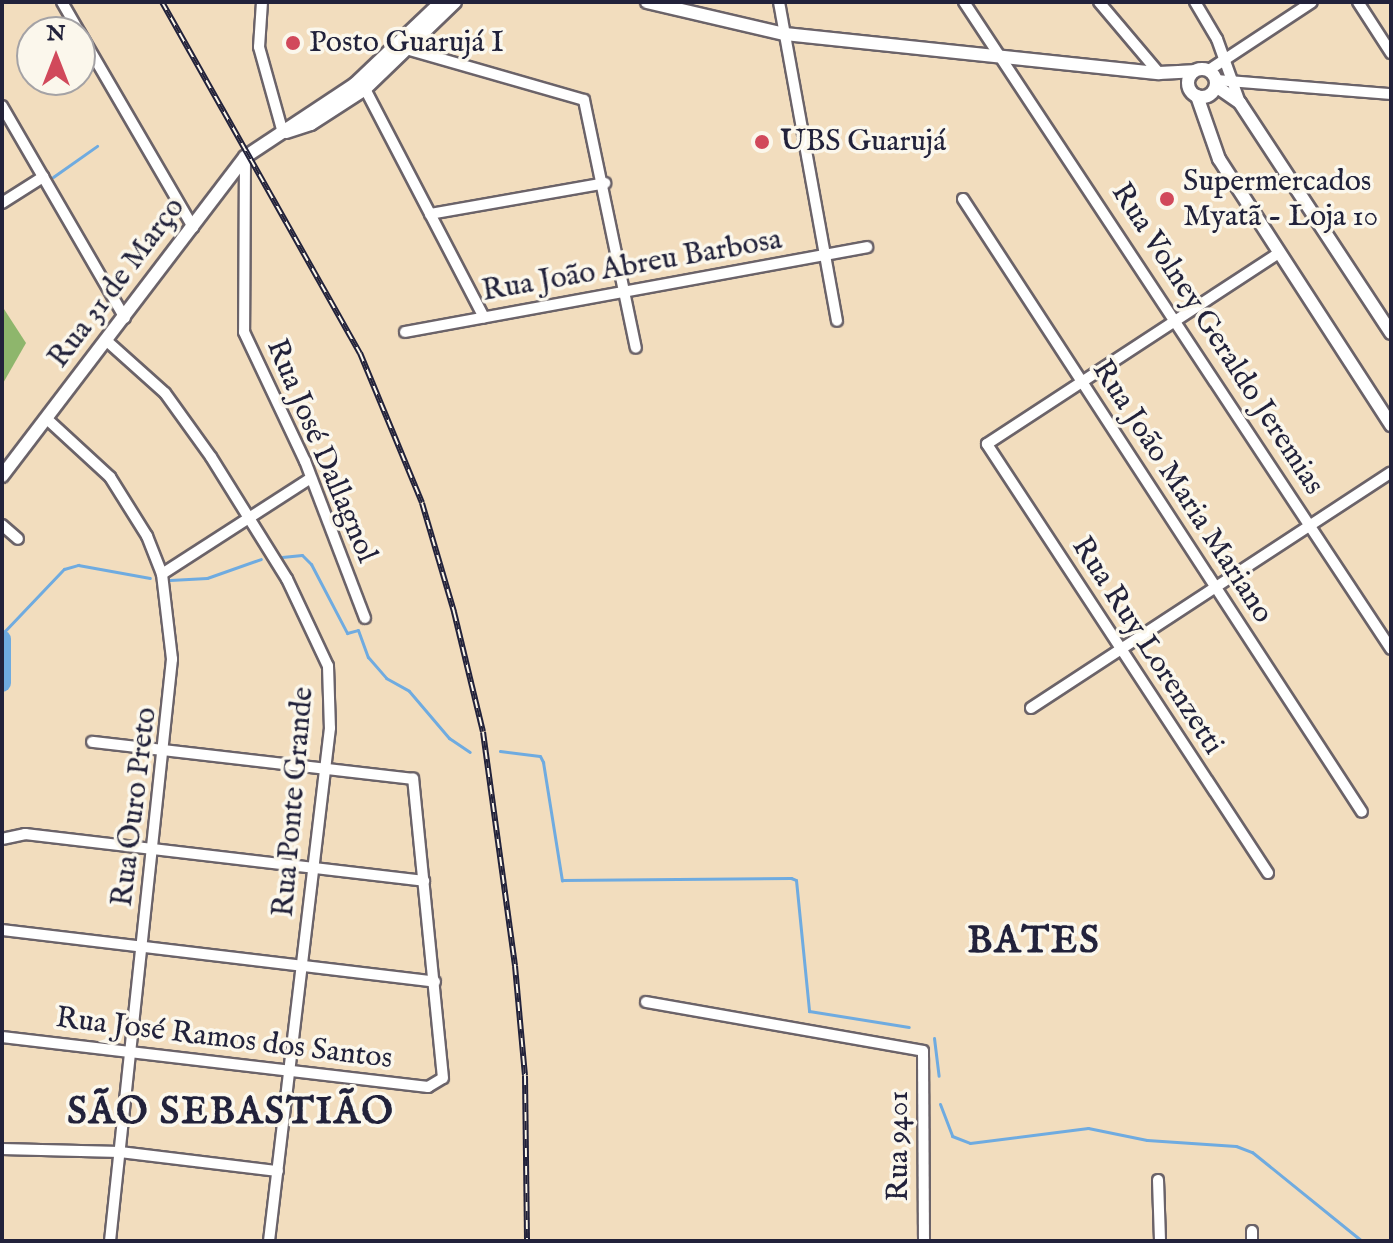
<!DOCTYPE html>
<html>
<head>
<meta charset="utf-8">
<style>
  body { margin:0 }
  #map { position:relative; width:1393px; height:1243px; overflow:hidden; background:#f2ddbe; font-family:"IM FELL English",serif }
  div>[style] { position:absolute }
  .forest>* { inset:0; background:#8eb66c }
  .stream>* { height:3px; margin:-1.5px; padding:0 1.5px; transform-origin:1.5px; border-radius:1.5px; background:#6fabe0 }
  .river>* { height:18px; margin:-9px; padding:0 9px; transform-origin:9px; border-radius:9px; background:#6fabe0 }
  .roads { filter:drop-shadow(2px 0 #6b6369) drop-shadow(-2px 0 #6b6369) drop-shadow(0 2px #6b6369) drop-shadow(0 -2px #6b6369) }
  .minor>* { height:10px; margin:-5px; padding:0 5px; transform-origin:5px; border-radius:5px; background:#fff }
  .major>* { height:12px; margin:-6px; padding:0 6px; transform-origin:6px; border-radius:6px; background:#fff }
  .major>.ring { margin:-6px; padding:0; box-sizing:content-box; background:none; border:12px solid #fff; border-radius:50% }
  .rail>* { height:6px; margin-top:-3px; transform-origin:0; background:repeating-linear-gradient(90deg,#fbf7ec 0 9px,#22223b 0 18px); box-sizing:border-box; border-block:2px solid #22223b }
  .dots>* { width:22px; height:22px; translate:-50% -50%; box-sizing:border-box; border:4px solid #fbf7ec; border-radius:50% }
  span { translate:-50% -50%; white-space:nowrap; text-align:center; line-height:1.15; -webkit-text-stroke:7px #fbf7ec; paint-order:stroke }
  .poi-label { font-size:30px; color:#22223b }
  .left { translate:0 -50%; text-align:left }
  .street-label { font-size:30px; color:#22223b }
  .district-label { font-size:38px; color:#22223b; font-weight:700; letter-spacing:2px }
  .frame { position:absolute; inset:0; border:4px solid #22223b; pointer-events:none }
  .north { position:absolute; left:16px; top:16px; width:80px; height:80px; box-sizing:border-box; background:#fbf7ec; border:2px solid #a4a2a5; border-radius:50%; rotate:0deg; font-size:22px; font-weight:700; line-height:32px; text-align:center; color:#22223b }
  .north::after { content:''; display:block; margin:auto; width:28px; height:36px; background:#d1495b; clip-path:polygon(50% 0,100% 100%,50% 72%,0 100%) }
</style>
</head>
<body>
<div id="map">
  <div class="forest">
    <i style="clip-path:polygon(2px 306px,26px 343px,2px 385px)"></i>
  </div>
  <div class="stream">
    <i style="left:53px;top:177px;width:54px;rotate:-35.2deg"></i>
    <i style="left:282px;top:557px;width:20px;rotate:-6deg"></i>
    <i style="left:302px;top:555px;width:13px;rotate:45deg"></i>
    <i style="left:311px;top:564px;width:78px;rotate:62.4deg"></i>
    <i style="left:347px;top:633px;width:11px;rotate:-15deg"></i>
    <i style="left:358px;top:630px;width:29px;rotate:70deg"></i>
    <i style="left:368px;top:657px;width:28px;rotate:49deg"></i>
    <i style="left:386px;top:678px;width:26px;rotate:29deg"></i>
    <i style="left:409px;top:691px;width:62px;rotate:49.6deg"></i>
    <i style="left:449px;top:738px;width:25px;rotate:34deg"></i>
    <i style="left:170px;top:580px;width:37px;rotate:-3deg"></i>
    <i style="left:207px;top:578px;width:57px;rotate:-19.4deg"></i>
    <i style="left:2px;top:634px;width:90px;rotate:-46.4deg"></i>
    <i style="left:64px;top:569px;width:15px;rotate:-16deg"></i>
    <i style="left:78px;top:565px;width:73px;rotate:10.2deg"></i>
    <i style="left:500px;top:751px;width:40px;rotate:7.1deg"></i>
    <i style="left:540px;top:756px;width:7px;rotate:63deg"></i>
    <i style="left:543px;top:762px;width:120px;rotate:80.9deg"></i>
    <i style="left:562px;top:880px;width:229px;rotate:-0.5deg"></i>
    <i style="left:791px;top:878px;width:5px;rotate:22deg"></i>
    <i style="left:796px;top:880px;width:132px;rotate:84.3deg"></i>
    <i style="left:809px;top:1011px;width:101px;rotate:9.1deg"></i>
    <i style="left:934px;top:1038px;width:38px;rotate:83deg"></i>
    <i style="left:940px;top:1104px;width:34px;rotate:69deg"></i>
    <i style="left:952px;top:1136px;width:19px;rotate:21deg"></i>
    <i style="left:970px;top:1143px;width:119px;rotate:-7.2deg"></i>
    <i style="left:1088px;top:1128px;width:60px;rotate:11.5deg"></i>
    <i style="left:1147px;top:1140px;width:89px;rotate:3.9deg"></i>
    <i style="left:1236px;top:1146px;width:17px;rotate:21deg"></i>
    <i style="left:1252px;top:1152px;width:141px;rotate:39deg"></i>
  </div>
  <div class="river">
    <i style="left:2px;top:639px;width:44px;rotate:90deg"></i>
  </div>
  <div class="roads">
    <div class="minor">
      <i style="left:62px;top:2px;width:34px;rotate:60deg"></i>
      <i style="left:262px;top:2px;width:45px;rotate:93.8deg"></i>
      <i style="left:259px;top:47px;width:89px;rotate:74.4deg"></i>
      <i style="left:779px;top:2px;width:324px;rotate:79.7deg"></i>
      <i style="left:964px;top:2px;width:775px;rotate:56.58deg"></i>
      <i style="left:1099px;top:2px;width:93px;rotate:49.8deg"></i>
      <i style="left:1195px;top:2px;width:43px;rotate:59.3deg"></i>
      <i style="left:1217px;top:39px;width:68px;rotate:70.2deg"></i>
      <i style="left:1358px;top:2px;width:61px;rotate:57.1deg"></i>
      <i style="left:80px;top:33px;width:225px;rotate:59.8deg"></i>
      <i style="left:403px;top:48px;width:188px;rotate:16deg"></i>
      <i style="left:584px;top:100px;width:253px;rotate:78.2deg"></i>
      <i style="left:1209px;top:70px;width:123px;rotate:-33.4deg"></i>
      <i style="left:1216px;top:80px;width:176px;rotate:4.6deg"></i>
      <i style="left:363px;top:85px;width:262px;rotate:62.5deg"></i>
      <i style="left:2px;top:106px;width:245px;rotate:59.9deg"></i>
      <i style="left:245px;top:157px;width:175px;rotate:90.3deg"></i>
      <i style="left:244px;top:332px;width:143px;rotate:64.7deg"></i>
      <i style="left:305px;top:461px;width:168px;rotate:69.1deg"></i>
      <i style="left:963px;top:199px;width:731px;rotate:56.94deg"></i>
      <i style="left:2px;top:203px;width:49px;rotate:-32.4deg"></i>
      <i style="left:430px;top:214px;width:178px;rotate:-10deg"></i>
      <i style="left:405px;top:332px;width:470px;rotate:-10.4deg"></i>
      <i style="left:108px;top:342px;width:76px;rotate:41.8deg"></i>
      <i style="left:165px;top:393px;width:79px;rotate:54.3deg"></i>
      <i style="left:211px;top:457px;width:144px;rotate:58.1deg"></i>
      <i style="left:287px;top:579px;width:96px;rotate:64.8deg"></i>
      <i style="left:328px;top:666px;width:62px;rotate:88.2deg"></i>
      <i style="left:330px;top:728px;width:517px;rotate:96.78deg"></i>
      <i style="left:47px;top:419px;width:86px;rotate:42.6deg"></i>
      <i style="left:110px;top:477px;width:70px;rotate:57.9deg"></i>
      <i style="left:147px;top:536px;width:41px;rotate:68.5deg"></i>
      <i style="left:162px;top:574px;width:86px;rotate:83.3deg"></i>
      <i style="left:172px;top:659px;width:585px;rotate:96.08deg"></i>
      <i style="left:2px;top:525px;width:21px;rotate:41deg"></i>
      <i style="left:162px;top:574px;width:177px;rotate:-32.8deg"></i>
      <i style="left:1031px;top:708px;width:430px;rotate:-33.2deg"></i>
      <i style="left:2px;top:839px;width:24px;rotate:-12deg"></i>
      <i style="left:25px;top:834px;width:402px;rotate:6.7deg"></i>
      <i style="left:1268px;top:873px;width:513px;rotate:-123.23deg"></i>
      <i style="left:987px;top:444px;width:349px;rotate:-33.2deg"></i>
      <i style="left:2px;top:930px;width:436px;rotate:6.8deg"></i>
      <i style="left:646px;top:1002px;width:281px;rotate:10deg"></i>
      <i style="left:923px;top:1051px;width:190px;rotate:89.7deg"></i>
      <i style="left:2px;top:1037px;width:429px;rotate:6.7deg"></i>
      <i style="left:428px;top:1087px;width:17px;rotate:-31deg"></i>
      <i style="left:443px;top:1078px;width:301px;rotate:-95.7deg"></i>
      <i style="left:413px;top:779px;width:323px;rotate:-173.4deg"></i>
      <i style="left:2px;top:1149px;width:118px;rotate:1.5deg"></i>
      <i style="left:120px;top:1152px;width:159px;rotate:6.9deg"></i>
      <i style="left:1158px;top:1180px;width:61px;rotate:88.1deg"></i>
      <i style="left:1252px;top:1231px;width:10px;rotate:90deg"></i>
    </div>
    <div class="major">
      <i style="left:647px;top:2px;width:142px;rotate:13.1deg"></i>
      <i style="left:785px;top:34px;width:376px;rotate:6deg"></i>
      <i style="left:1159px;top:73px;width:34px;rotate:-3deg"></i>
      <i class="ring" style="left:1188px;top:69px;width:16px;height:16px"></i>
      <i style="left:1216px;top:86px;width:29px;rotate:35deg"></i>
      <i style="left:1240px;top:103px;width:275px;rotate:56.7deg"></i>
      <i style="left:1197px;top:96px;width:67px;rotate:70.8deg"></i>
      <i style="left:1219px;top:159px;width:317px;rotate:57.1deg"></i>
      <i style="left:286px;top:132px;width:26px;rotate:-18deg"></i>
      <i style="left:311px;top:124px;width:64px;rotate:-32.9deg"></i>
      <i style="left:365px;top:89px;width:125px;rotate:-44deg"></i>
      <i style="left:2px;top:476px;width:401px;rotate:-52.7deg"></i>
      <i style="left:245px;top:157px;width:132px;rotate:-33.6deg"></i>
      <i style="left:355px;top:84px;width:119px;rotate:-43.6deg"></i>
    </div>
  </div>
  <div class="rail">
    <i style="left:162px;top:2px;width:403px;rotate:60.6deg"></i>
    <i style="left:360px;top:353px;width:162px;rotate:67.5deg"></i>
    <i style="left:422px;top:503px;width:114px;rotate:73.6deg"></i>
    <i style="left:454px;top:612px;width:123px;rotate:76.4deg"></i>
    <i style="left:483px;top:732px;width:236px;rotate:82.2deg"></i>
    <i style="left:515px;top:966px;width:110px;rotate:84.8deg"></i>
    <i style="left:525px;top:1076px;width:165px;rotate:89.3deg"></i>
  </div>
  <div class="dots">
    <i style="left:293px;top:43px;background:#d1495b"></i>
    <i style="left:762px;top:142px;background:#d1495b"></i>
    <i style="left:1167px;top:199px;background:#d1495b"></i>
  </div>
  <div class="poi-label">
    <span class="left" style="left:309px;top:43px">Posto Guarujá I</span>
    <span class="left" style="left:780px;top:142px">UBS Guarujá</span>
    <span class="left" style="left:1183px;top:199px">Supermercados<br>Myatã - Loja 10</span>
  </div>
  <div class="street-label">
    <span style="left:632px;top:266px;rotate:-10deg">Rua João Abreu Barbosa</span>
    <span style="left:117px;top:283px;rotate:-53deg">Rua 31 de Março</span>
    <span style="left:1217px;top:339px;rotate:57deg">Rua Volney Geraldo Jeremias</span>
    <span style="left:321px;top:451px;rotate:67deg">Rua José Dallagnol</span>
    <span style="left:1182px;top:492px;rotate:57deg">Rua João Maria Mariano</span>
    <span style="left:1147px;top:646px;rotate:57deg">Rua Ruy Lorenzetti</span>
    <span style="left:294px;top:802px;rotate:-85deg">Rua Ponte Grande</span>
    <span style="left:135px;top:807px;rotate:-83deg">Rua Ouro Preto</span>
    <span style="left:224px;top:1039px;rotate:7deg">Rua José Ramos dos Santos</span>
    <span style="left:899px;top:1146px;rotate:-90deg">Rua 9401</span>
  </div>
  <div class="district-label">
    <span style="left:1034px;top:943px">BATES</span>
    <span style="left:231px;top:1114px">SÃO SEBASTIÃO</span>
  </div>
  <div class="frame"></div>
  <div class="north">N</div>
</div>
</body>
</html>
